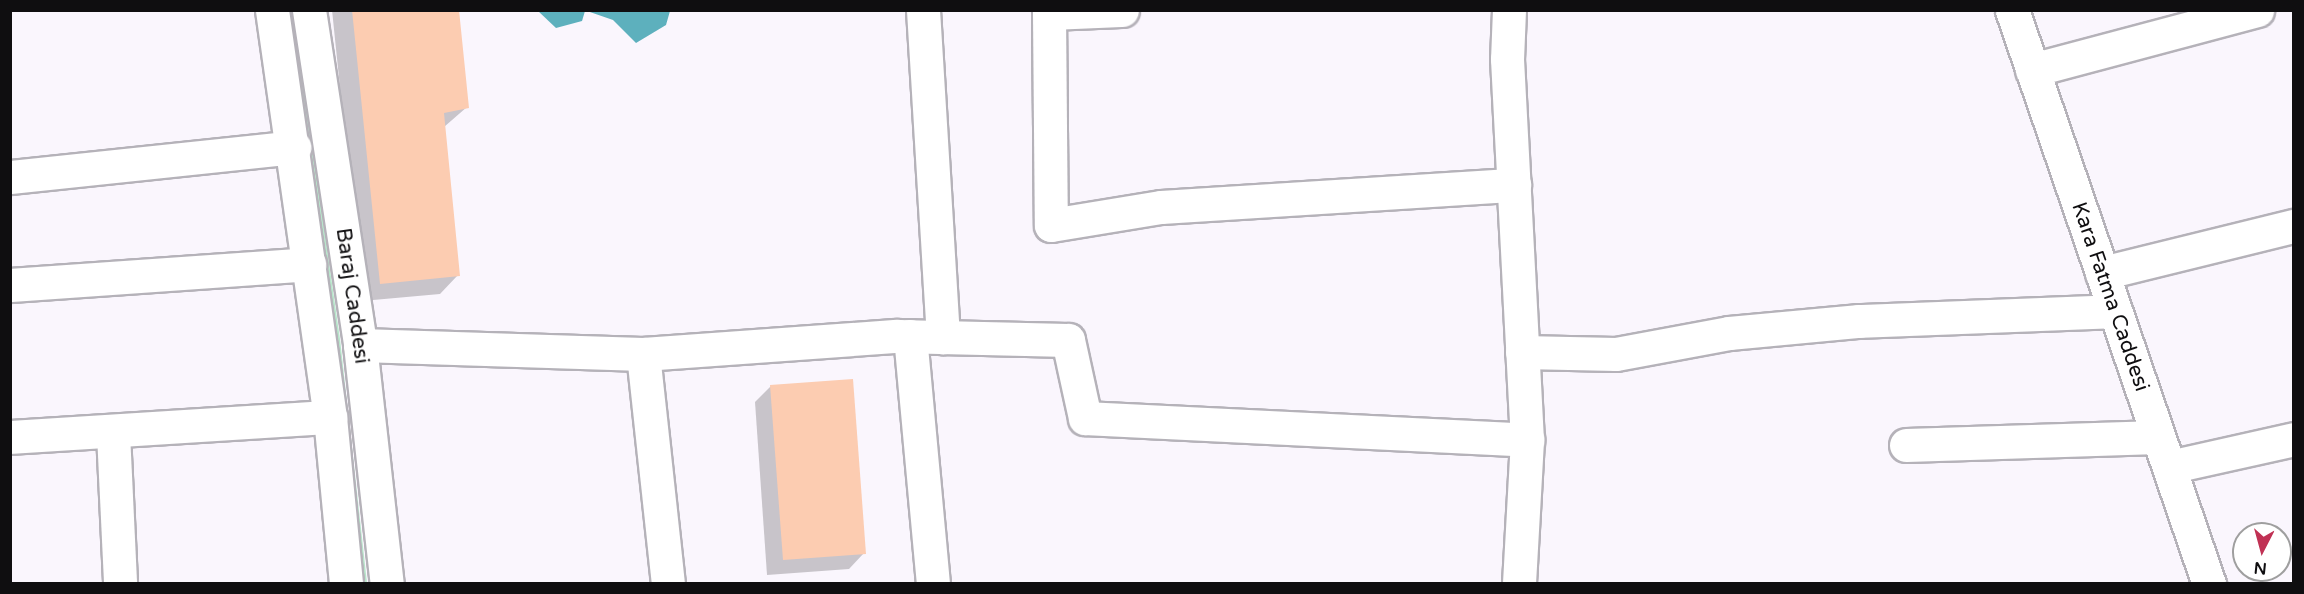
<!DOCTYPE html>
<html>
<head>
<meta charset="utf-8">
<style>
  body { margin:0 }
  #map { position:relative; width:2304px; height:594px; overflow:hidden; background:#faf6fd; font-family:"Varela Round",sans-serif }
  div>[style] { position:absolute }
  .green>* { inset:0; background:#b8e6cb }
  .water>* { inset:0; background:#5db0bd }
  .shadow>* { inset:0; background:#0003 }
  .building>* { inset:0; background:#fcccb1 }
  .roads { filter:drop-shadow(2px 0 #b5b2b9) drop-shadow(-2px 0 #b5b2b9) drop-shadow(0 2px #b5b2b9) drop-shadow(0 -2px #b5b2b9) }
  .minor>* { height:33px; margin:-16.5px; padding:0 16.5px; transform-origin:16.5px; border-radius:16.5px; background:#fff }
  .secondary>* { height:33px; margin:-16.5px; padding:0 16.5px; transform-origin:16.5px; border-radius:16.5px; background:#fff }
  span { translate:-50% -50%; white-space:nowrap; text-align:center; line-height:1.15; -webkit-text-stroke:4.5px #fff; paint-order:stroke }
  .street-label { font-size:21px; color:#0f0e10 }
  .frame { position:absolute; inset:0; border:12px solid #0f0e10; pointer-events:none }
  .north { position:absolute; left:2232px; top:522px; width:60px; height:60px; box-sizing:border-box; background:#fff; border:2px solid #9f9f9f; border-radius:50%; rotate:186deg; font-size:16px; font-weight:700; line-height:24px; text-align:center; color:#0f0e10 }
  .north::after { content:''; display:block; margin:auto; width:21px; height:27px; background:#c03154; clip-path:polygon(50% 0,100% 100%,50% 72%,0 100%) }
</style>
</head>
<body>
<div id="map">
  <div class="green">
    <i style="clip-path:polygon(287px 11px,293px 11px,340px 339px,367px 583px,362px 583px)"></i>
  </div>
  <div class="water">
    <i style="clip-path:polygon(538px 11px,585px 11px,582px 21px,556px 28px)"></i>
    <i style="clip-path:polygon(587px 11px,670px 11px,666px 25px,636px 43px,613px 20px)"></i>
  </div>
  <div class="shadow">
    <i style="clip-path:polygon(332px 10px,457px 10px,467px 107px,444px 127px,458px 275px,440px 294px,362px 301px)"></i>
    <i style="clip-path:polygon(771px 386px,864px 553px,849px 569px,767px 575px,755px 402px)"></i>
  </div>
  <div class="building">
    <i style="clip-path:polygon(352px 10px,459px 10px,469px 108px,444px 113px,460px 276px,380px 284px)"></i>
    <i style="clip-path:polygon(853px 379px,866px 554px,783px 560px,770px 385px)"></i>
  </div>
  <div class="roads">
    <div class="minor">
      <i style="left:923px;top:10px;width:328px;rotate:86.5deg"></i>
      <i style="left:1122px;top:10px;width:73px;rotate:177.6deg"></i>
      <i style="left:1049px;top:13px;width:212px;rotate:89.5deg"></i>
      <i style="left:1051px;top:225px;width:111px;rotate:-9.3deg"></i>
      <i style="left:1161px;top:207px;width:354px;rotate:-3.6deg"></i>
      <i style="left:1509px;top:10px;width:49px;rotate:92.3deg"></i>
      <i style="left:1507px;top:59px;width:382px;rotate:87deg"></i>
      <i style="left:1527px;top:440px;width:144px;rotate:93.2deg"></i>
      <i style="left:2032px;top:70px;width:233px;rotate:-14.9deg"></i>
      <i style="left:10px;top:177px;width:286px;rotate:-6deg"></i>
      <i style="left:2102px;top:273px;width:198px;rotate:-13.8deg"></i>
      <i style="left:10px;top:285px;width:300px;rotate:-4deg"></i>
      <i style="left:910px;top:336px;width:249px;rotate:84.7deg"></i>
      <i style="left:360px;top:345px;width:283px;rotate:1.8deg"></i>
      <i style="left:643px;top:354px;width:255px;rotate:-4.1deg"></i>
      <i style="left:897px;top:336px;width:171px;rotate:1.3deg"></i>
      <i style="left:1068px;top:340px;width:80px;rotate:77.7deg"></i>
      <i style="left:1085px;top:418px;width:443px;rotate:2.8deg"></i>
      <i style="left:1522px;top:352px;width:94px;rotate:1.2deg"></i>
      <i style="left:1616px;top:354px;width:115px;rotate:-10.5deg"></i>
      <i style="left:1729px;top:333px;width:131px;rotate:-5.3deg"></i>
      <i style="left:1859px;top:321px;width:256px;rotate:-2.2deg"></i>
      <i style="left:643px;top:354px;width:231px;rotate:83.8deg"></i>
      <i style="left:113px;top:433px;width:151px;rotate:87.3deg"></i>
      <i style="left:10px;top:437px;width:321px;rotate:-3.6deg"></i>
      <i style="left:1906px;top:445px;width:252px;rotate:-1.8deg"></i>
      <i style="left:2169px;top:467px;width:128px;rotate:-12.6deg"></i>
    </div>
    <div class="secondary">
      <i style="left:272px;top:10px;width:411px;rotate:81.9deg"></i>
      <i style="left:330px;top:417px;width:168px;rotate:84.5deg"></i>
      <i style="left:309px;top:10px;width:339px;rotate:81.3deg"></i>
      <i style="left:360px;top:345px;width:241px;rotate:83.6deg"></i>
      <i style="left:2012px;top:10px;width:607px;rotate:71.06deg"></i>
    </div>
  </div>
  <div class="street-label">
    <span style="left:352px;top:296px;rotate:82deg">Baraj Caddesi</span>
    <span style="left:2110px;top:297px;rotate:71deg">Kara Fatma Caddesi</span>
  </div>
  <div class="frame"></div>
  <div class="north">N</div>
</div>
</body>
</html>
